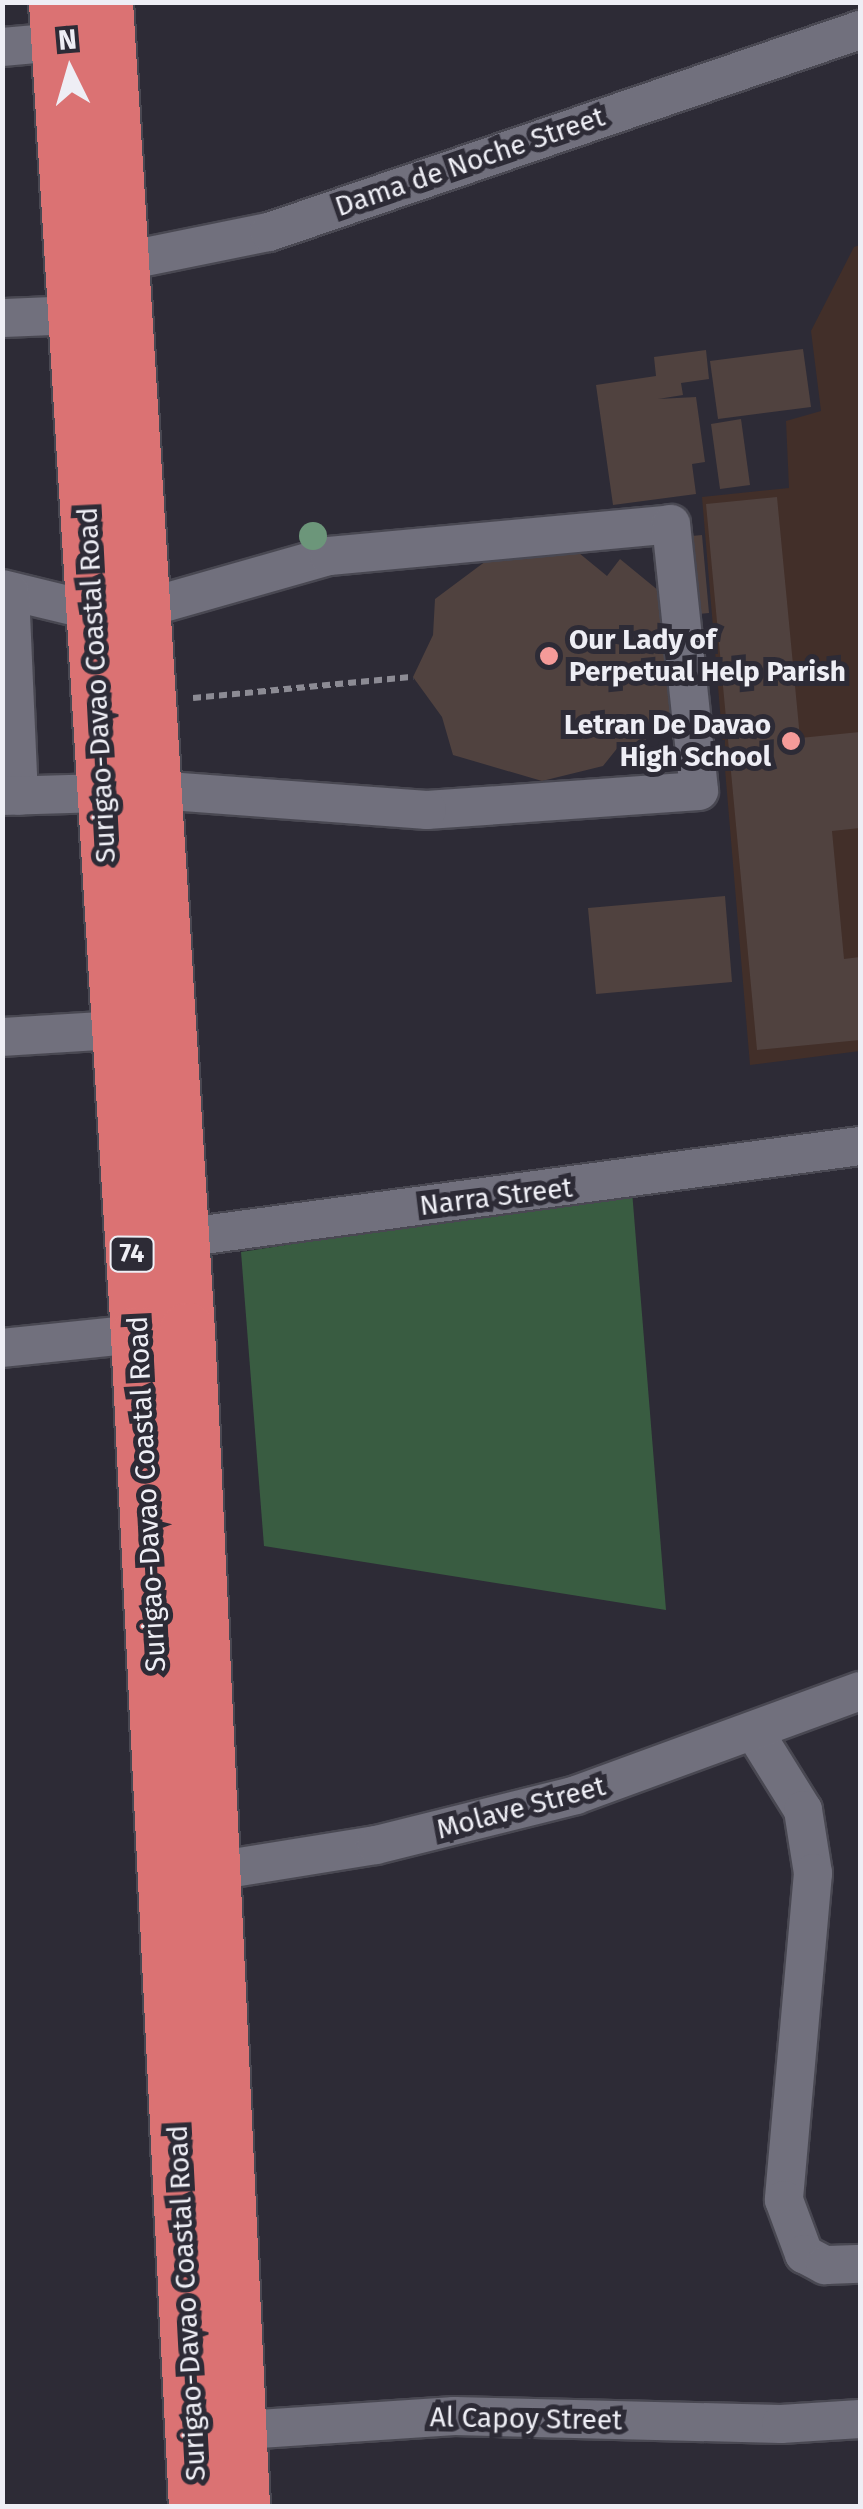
<!DOCTYPE html>
<html>
<head>
<meta charset="utf-8">
<style>
  body { margin:0 }
  #map { position:relative; width:863px; height:2509px; overflow:hidden; background:#2d2b36; font-family:"Fira Sans",sans-serif }
  div>[style] { position:absolute }
  .education>* { inset:0; background:#422f29 }
  .green>* { inset:0; background:#395c41 }
  .building>* { inset:0; background:#50423f }
  .path>* { height:6px; margin-top:-3px; transform-origin:0; background:repeating-linear-gradient(90deg,#8c8b94 0 8px,transparent 0 13px) }
  .roads { filter:drop-shadow(2px 0 #494852) drop-shadow(-2px 0 #494852) drop-shadow(0 2px #494852) drop-shadow(0 -2px #494852) }
  .minor>* { height:38px; margin:-19px; padding:0 19px; transform-origin:19px; border-radius:19px; background:#71707d }
  .highway>* { height:55px; margin:-27.5px; padding:0 27.5px; transform-origin:27.5px; border-radius:27.5px; background:#db7273 }
  .trees>* { width:28px; height:28px; margin:-14px; border-radius:50%; background:#6c967a }
  .dots>* { width:28px; height:28px; translate:-50% -50%; box-sizing:border-box; border:5px solid #2d2b36; border-radius:50% }
  span { translate:-50% -50%; white-space:nowrap; text-align:center; line-height:1.15; -webkit-text-stroke:10px #2d2b36; paint-order:stroke }
  .shield-label span { padding:2px 8px; background:#2d2b36; border:2px solid; border-radius:8px; -webkit-text-stroke-width:0 }
  .shield-label { font-size:25px; color:#eeeef5; font-weight:700 }
  .street-label { font-size:28px; color:#eeeef5 }
  .poi-label { font-size:28px; color:#eeeef5; font-weight:700 }
  .left { translate:0 -50%; text-align:left }
  .right { translate:-100% -50%; text-align:right }
  .frame { position:absolute; inset:0; border:5px solid #eeeef5; pointer-events:none }
  .north { position:absolute; left:20px; top:20px; width:100px; height:100px; -webkit-text-stroke:8px #2d2b36; paint-order:stroke; rotate:355deg; font-size:28px; font-weight:700; line-height:40px; text-align:center; color:#eeeef5 }
  .north::after { content:''; display:block; margin:auto; width:35px; height:45px; background:#eeeef5; clip-path:polygon(50% 0,100% 100%,50% 72%,0 100%) }
</style>
</head>
<body>
<div id="map">
  <div class="education">
    <i style="clip-path:polygon(860px 245px,860px 1051px,750px 1065px,702px 497px,789px 488px,786px 421px,821px 411px,811px 331px,854px 247px)"></i>
  </div>
  <div class="green">
    <i style="clip-path:polygon(632px 1191px,666px 1610px,264px 1546px,241px 1252px)"></i>
  </div>
  <div class="building">
    <i style="clip-path:polygon(803px 349px,811px 407px,718px 419px,710px 361px)"></i>
    <i style="clip-path:polygon(706px 350px,709px 379px,681px 383px,683px 395px,658px 399px,696px 397px,705px 462px,692px 464px,696px 494px,613px 505px,596px 385px,656px 376px,654px 357px)"></i>
    <i style="clip-path:polygon(741px 419px,750px 485px,720px 489px,711px 424px)"></i>
    <i style="clip-path:polygon(777px 497px,800px 738px,860px 732px,860px 828px,832px 831px,844px 959px,860px 957px,860px 1040px,757px 1050px,706px 504px)"></i>
    <i style="clip-path:polygon(702px 535px,709px 613px,688px 615px,681px 537px)"></i>
    <i style="clip-path:polygon(579px 553px,607px 576px,620px 559px,670px 600px,681px 700px,632px 755px,619px 746px,603px 766px,542px 781px,453px 755px,442px 717px,413px 677px,433px 635px,435px 599px,490px 558px)"></i>
    <i style="clip-path:polygon(725px 896px,732px 982px,596px 994px,588px 908px)"></i>
  </div>
  <div class="path">
    <i style="left:193px;top:698px;width:221px;rotate:-5.5deg"></i>
  </div>
  <div class="roads">
    <div class="minor">
      <i style="left:2px;top:47px;width:56px;rotate:-5.1deg"></i>
      <i style="left:100px;top:266px;width:172px;rotate:-11.4deg"></i>
      <i style="left:269px;top:232px;width:625px;rotate:-18.87deg"></i>
      <i style="left:2px;top:318px;width:98px;rotate:-2.3deg"></i>
      <i style="left:2px;top:589px;width:94px;rotate:13.6deg"></i>
      <i style="left:10px;top:592px;width:204px;rotate:87.5deg"></i>
      <i style="left:146px;top:608px;width:190px;rotate:-15.9deg"></i>
      <i style="left:329px;top:556px;width:343px;rotate:-5.3deg"></i>
      <i style="left:671px;top:524px;width:268px;rotate:84deg"></i>
      <i style="left:699px;top:791px;width:273px;rotate:176deg"></i>
      <i style="left:427px;top:810px;width:271px;rotate:-175.8deg"></i>
      <i style="left:2px;top:796px;width:101px;rotate:-1.7deg"></i>
      <i style="left:2px;top:1037px;width:114px;rotate:-3.5deg"></i>
      <i style="left:159px;top:1241px;width:707px;rotate:-7.72deg"></i>
      <i style="left:2px;top:1348px;width:137px;rotate:-5.9deg"></i>
      <i style="left:755px;top:1733px;width:91px;rotate:58.1deg"></i>
      <i style="left:803px;top:1810px;width:64px;rotate:81deg"></i>
      <i style="left:813px;top:1873px;width:328px;rotate:95.1deg"></i>
      <i style="left:784px;top:2200px;width:58px;rotate:69.7deg"></i>
      <i style="left:804px;top:2254px;width:24px;rotate:28deg"></i>
      <i style="left:825px;top:2265px;width:35px;rotate:-2deg"></i>
      <i style="left:190px;top:1875px;width:188px;rotate:-9.2deg"></i>
      <i style="left:376px;top:1845px;width:206px;rotate:-14deg"></i>
      <i style="left:576px;top:1795px;width:302px;rotate:-20.1deg"></i>
      <i style="left:214px;top:2432px;width:241px;rotate:-3.8deg"></i>
      <i style="left:454px;top:2416px;width:327px;rotate:1.4deg"></i>
      <i style="left:781px;top:2424px;width:79px;rotate:-3.6deg"></i>
    </div>
    <div class="highway">
      <i style="left:56px;top:2px;width:1335px;rotate:86.48deg"></i>
      <i style="left:138px;top:1334px;width:1173px;rotate:87.17deg"></i>
      <i style="left:105px;top:2px;width:1331px;rotate:86.47deg"></i>
      <i style="left:187px;top:1330px;width:1177px;rotate:87.32deg"></i>
    </div>
  </div>
  <div class="trees">
    <i style="left:313px;top:536px"></i>
  </div>
  <div class="dots">
    <i style="left:549px;top:656px;background:#f59b99"></i>
    <i style="left:791px;top:741px;background:#f59b99"></i>
  </div>
  <div class="shield-label">
    <span style="left:132px;top:1254px">74</span>
  </div>
  <div class="street-label">
    <span style="left:470px;top:162px;rotate:-19deg">Dama de Noche Street</span>
    <span style="left:97px;top:685px;rotate:-93deg">Surigao-Davao Coastal Road</span>
    <span style="left:496px;top:1197px;rotate:-7deg">Narra Street</span>
    <span style="left:147px;top:1494px;rotate:-93deg">Surigao-Davao Coastal Road</span>
    <span style="left:521px;top:1808px;rotate:-15deg">Molave Street</span>
    <span style="left:187px;top:2303px;rotate:-93deg">Surigao-Davao Coastal Road</span>
    <span style="left:526px;top:2419px;rotate:1deg">Al Capoy Street</span>
  </div>
  <div class="poi-label">
    <span class="left" style="left:569px;top:656px">Our Lady of<br>Perpetual Help Parish</span>
    <span class="right" style="left:771px;top:741px">Letran De Davao<br>High School</span>
  </div>
  <div class="frame"></div>
  <div class="north">N</div>
</div>
</body>
</html>
